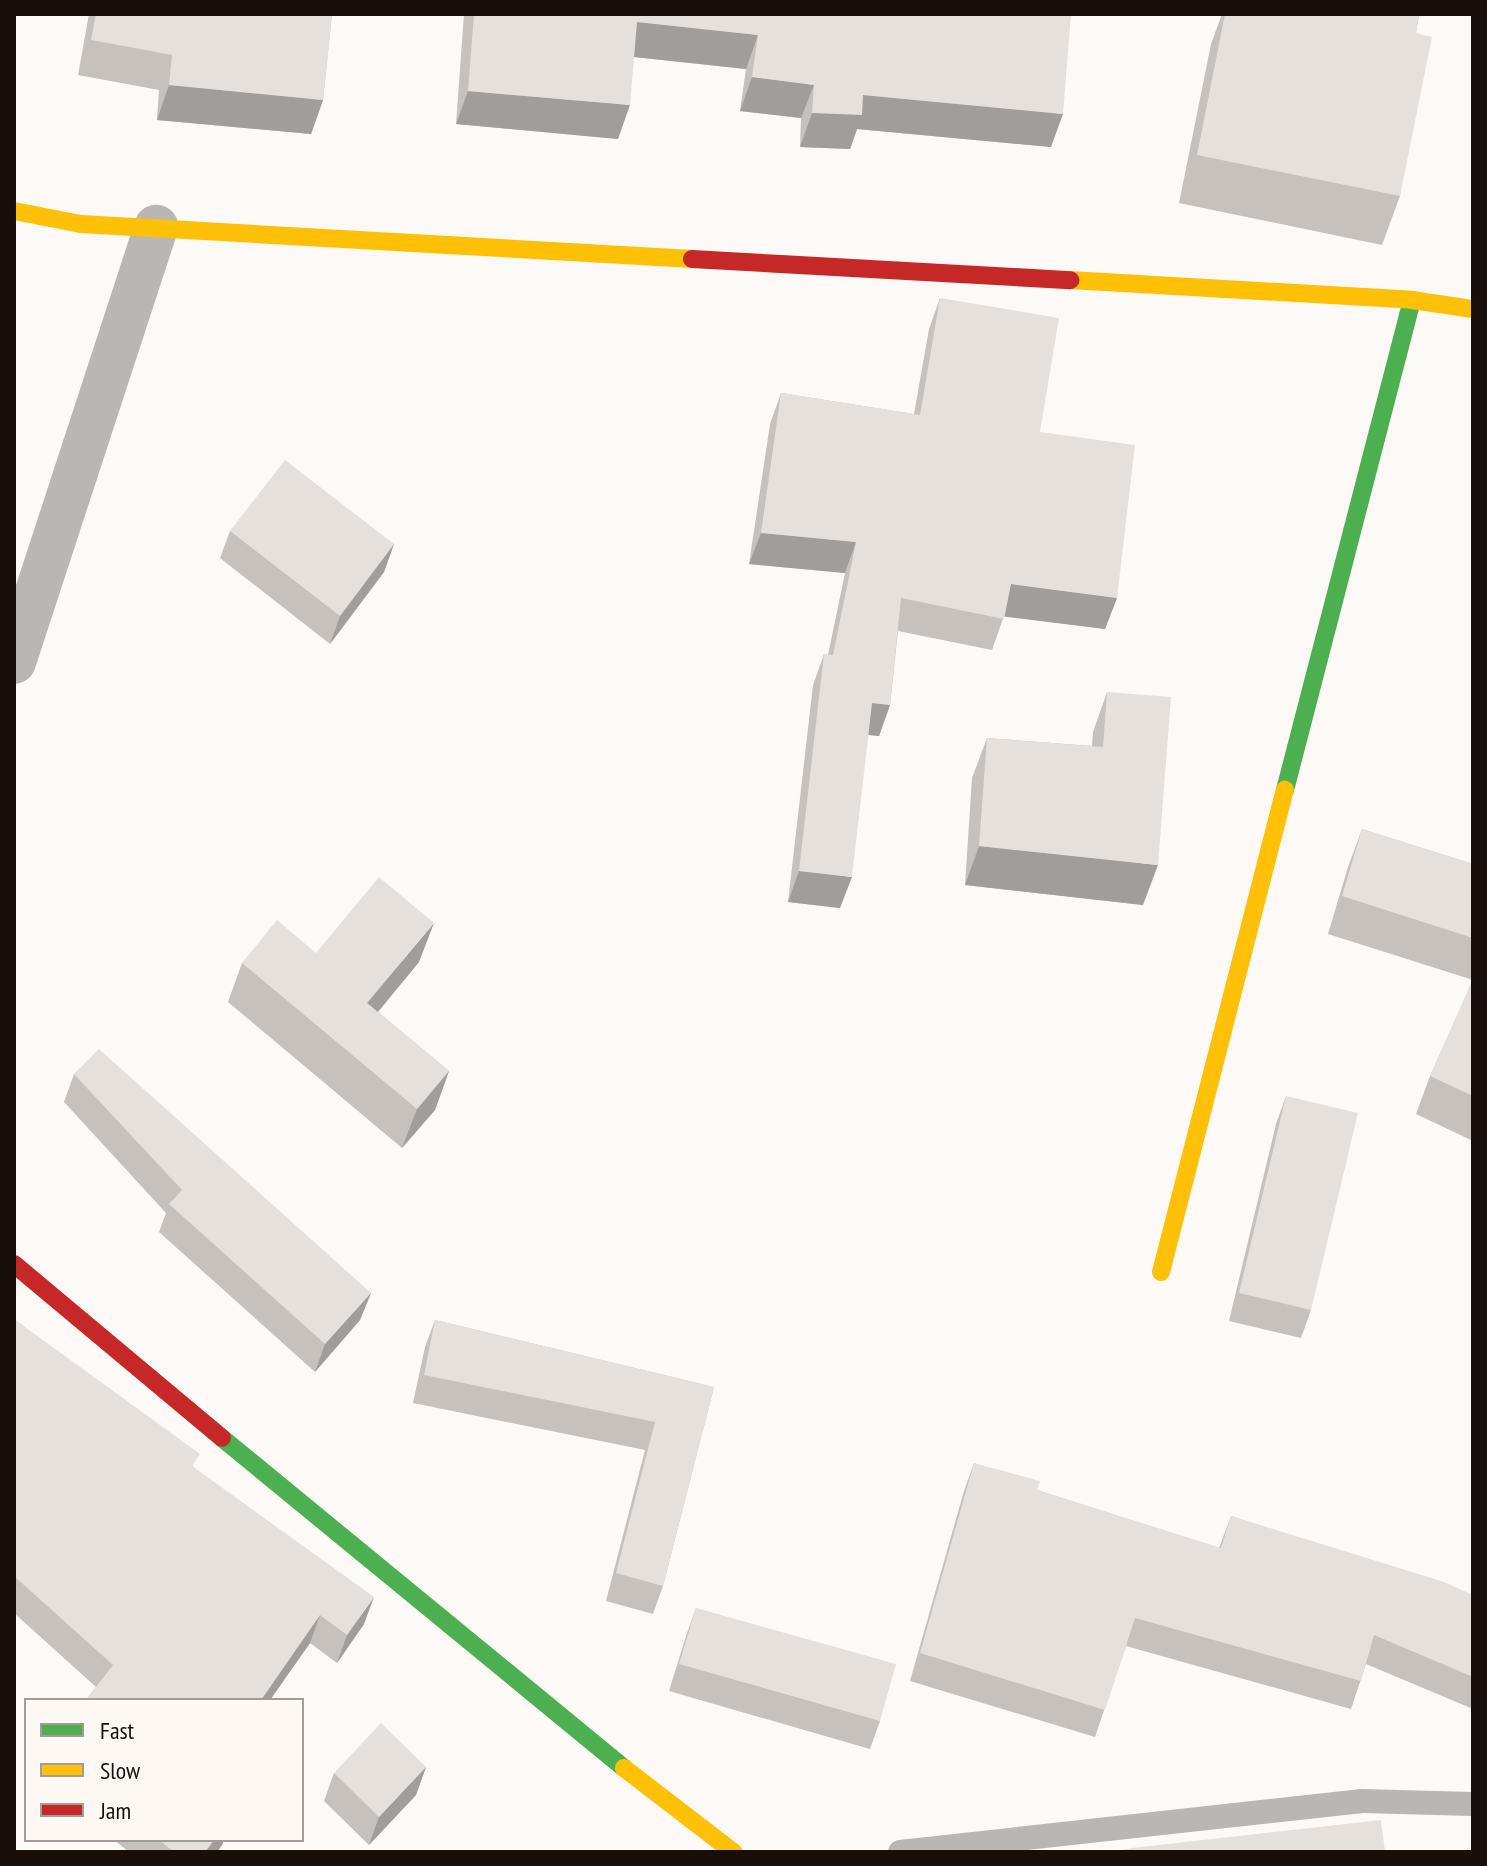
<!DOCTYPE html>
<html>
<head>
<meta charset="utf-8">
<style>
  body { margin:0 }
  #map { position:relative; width:1487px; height:1866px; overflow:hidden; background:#fcf9f7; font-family:"PT Sans Narrow",sans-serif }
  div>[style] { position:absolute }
  .lane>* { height:24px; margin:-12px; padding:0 12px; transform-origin:12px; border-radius:12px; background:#b9b6b3 }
  .street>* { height:44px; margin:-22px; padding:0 22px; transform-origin:22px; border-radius:22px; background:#b9b6b3 }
  .fast>* { height:18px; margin:-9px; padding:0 9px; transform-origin:9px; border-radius:9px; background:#4caf50 }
  .slow>* { height:18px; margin:-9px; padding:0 9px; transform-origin:9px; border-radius:9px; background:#ffc107 }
  .jam>* { height:18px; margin:-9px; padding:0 9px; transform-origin:9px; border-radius:9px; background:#c62828 }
  .wall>* { inset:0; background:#c6c1bd }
  .shaded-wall>* { inset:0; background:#a19d9a }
  .building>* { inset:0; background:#e6e0dc }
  span { translate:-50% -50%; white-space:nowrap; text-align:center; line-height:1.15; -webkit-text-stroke:7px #fef8f5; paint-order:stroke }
  .frame { position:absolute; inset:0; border:16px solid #180f0a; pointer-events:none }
  .legend { position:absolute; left:24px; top:1698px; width:280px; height:144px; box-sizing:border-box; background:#fef8f5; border:2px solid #a29b97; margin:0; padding:10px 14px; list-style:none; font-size:24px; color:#180f0a }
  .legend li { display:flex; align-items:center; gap:16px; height:40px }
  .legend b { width:40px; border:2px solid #a29b97 }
</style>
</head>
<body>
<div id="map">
  <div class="lane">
    <i style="left:900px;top:1852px;width:465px;rotate:-6.3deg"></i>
    <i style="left:1362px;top:1801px;width:111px;rotate:1.5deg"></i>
  </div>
  <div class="street">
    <i style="left:14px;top:662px;width:458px;rotate:-71.9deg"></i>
  </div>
  <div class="fast">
    <i style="left:1285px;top:790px;width:506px;rotate:-75.47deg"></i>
    <i style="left:222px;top:1438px;width:520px;rotate:39.38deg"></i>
  </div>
  <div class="slow">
    <i style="left:14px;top:211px;width:68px;rotate:11deg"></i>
    <i style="left:81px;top:224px;width:612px;rotate:3.28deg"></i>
    <i style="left:1070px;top:280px;width:343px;rotate:3.3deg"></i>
    <i style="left:1412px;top:300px;width:62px;rotate:8.4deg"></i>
    <i style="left:1161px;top:1272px;width:498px;rotate:-75.6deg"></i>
    <i style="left:624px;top:1768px;width:138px;rotate:37.6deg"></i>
  </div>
  <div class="jam">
    <i style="left:692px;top:259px;width:379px;rotate:3.2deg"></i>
    <i style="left:14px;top:1264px;width:271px;rotate:39.9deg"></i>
  </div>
  <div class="wall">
    <i style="clip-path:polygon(89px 14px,332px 14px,323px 100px,311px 134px,157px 120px,159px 90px,78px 75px)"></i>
    <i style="clip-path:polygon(464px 14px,1071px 14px,1051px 147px,857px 129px,850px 149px,800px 147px,801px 118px,740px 111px,746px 69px,634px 57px,618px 139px,456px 124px)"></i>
    <i style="clip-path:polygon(1222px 14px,1419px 14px,1416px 33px,1400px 196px,1382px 245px,1179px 203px,1211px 44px)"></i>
    <i style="clip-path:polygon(940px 298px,1040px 432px,1117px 598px,1105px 629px,1004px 616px,992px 650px,898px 631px,890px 705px,879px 736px,868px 735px,840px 908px,788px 902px,813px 685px,824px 654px,828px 655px,845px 573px,749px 564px,770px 424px,781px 393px,914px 414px,929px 329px)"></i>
    <i style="clip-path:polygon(230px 531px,394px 544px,384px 572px,330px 644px,220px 558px)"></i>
    <i style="clip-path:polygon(1107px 692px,1143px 905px,965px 885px,972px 778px,987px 738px,1092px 746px,1093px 732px)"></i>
    <i style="clip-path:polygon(1362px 829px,1473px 864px,1473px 1141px,1416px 1114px,1430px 1076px,1473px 980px,1328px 934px,1348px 867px)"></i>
    <i style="clip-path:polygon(316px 953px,419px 962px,378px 1012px,449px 1071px,435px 1110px,402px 1148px,228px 1002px,242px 963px)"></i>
    <i style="clip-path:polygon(74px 1074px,371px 1293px,360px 1320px,315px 1372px,159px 1232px,166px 1213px,64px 1102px)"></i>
    <i style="clip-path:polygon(1286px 1096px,1311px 1310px,1301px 1338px,1229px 1321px,1276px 1124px)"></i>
    <i style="clip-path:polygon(14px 1319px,195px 1468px,364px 1624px,337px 1663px,310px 1643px,270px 1700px,86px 1700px,96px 1687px,14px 1613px)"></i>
    <i style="clip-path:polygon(435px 1320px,714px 1387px,663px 1586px,653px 1614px,606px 1601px,645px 1450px,413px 1403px,425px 1347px)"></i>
    <i style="clip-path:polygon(974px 1463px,1037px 1490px,1219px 1548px,1231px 1516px,1473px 1595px,1473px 1709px,1366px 1664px,1351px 1709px,1126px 1646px,1095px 1737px,910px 1681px,964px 1491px)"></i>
    <i style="clip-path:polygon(696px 1608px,880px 1721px,870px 1749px,669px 1691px,686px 1636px)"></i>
    <i style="clip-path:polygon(426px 1767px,416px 1795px,369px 1845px,324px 1801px,334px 1773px)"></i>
    <i style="clip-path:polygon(114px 1840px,224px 1840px,222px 1845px,217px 1852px,129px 1852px)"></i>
  </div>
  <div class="shaded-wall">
    <i style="clip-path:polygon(637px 22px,758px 35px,746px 69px,625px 56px)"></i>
    <i style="clip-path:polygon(752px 77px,814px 85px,801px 118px,740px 111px)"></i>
    <i style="clip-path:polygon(169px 85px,323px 100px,311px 134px,157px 120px)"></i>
    <i style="clip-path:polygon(468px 91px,630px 105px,618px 139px,456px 124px)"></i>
    <i style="clip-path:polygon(863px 95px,1063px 114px,1051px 147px,857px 129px,850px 149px,800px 147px,812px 113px)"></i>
    <i style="clip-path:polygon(761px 533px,856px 542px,845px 573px,749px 564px)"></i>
    <i style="clip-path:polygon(394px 544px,384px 572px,330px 644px,340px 616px)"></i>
    <i style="clip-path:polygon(1011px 584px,1117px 598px,1105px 629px,999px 616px)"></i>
    <i style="clip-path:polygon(872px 703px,890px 705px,879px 736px,860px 734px)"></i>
    <i style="clip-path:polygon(979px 846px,1158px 865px,1143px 905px,965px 885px)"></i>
    <i style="clip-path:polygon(799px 871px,852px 877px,840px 908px,788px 902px)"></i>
    <i style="clip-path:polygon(434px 923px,419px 962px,353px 1042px,367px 1003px)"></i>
    <i style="clip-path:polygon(449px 1071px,435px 1110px,402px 1148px,417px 1109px)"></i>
    <i style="clip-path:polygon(371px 1293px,360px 1320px,315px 1372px,325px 1344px)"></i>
    <i style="clip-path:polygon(374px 1597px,364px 1624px,337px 1663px,347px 1635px)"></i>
    <i style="clip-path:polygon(320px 1615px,310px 1643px,270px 1700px,261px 1700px)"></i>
    <i style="clip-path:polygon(426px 1767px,416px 1795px,369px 1845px,379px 1817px)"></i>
    <i style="clip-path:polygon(214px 1840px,224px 1840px,222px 1845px,217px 1852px,205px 1852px)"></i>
  </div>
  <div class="building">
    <i style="clip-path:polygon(96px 14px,332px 14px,323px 100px,169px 85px,172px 55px,91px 40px)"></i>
    <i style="clip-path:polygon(474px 14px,1071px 14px,1063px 114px,863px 95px,862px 115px,812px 113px,814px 85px,752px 77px,758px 35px,637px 22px,630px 105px,468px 91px)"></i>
    <i style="clip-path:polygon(1225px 14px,1419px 14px,1416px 33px,1432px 37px,1400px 196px,1197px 155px)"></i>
    <i style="clip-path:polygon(940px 298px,1059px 318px,1040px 432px,1135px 445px,1117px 598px,1011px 584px,1004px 619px,901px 598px,890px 705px,872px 703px,852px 877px,799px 871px,824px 654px,833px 655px,856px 542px,761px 533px,781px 393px,920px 415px)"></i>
    <i style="clip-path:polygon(285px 460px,394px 544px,340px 616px,230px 531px)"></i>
    <i style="clip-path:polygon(1107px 692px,1171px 697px,1158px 865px,979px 846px,987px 738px,1103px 747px)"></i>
    <i style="clip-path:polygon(1362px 829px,1473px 864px,1473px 938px,1342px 896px)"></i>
    <i style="clip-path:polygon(379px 877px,434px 923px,367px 1003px,449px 1071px,417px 1109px,242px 963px,277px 920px,316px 953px)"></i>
    <i style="clip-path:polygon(1473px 979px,1473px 1096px,1430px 1076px)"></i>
    <i style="clip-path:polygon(99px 1049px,371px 1293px,325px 1344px,169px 1204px,182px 1190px,74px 1074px)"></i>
    <i style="clip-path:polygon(1286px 1096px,1358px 1113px,1311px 1310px,1239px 1293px)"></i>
    <i style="clip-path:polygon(14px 1319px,200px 1454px,192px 1466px,374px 1597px,347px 1635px,320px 1615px,261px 1700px,86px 1700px,113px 1665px,14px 1576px)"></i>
    <i style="clip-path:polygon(435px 1320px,714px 1387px,663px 1586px,616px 1573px,655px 1422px,424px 1375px)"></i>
    <i style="clip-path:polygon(974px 1463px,1040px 1481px,1037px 1490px,1221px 1548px,1231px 1516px,1444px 1582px,1473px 1595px,1473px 1677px,1374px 1635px,1361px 1681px,1135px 1618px,1105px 1710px,920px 1653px)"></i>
    <i style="clip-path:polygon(696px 1608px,896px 1664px,880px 1721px,679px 1664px)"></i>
    <i style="clip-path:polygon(381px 1723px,426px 1767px,379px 1817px,334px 1773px)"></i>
    <i style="clip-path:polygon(1381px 1820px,1385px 1852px,1111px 1852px,1132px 1848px)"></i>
    <i style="clip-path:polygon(159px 1840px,214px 1840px,205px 1852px,174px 1852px)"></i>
  </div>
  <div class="frame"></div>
  <ul class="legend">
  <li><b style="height:10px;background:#4caf50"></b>Fast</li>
  <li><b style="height:10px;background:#ffc107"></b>Slow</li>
  <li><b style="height:10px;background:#c62828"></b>Jam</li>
  </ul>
</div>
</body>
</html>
